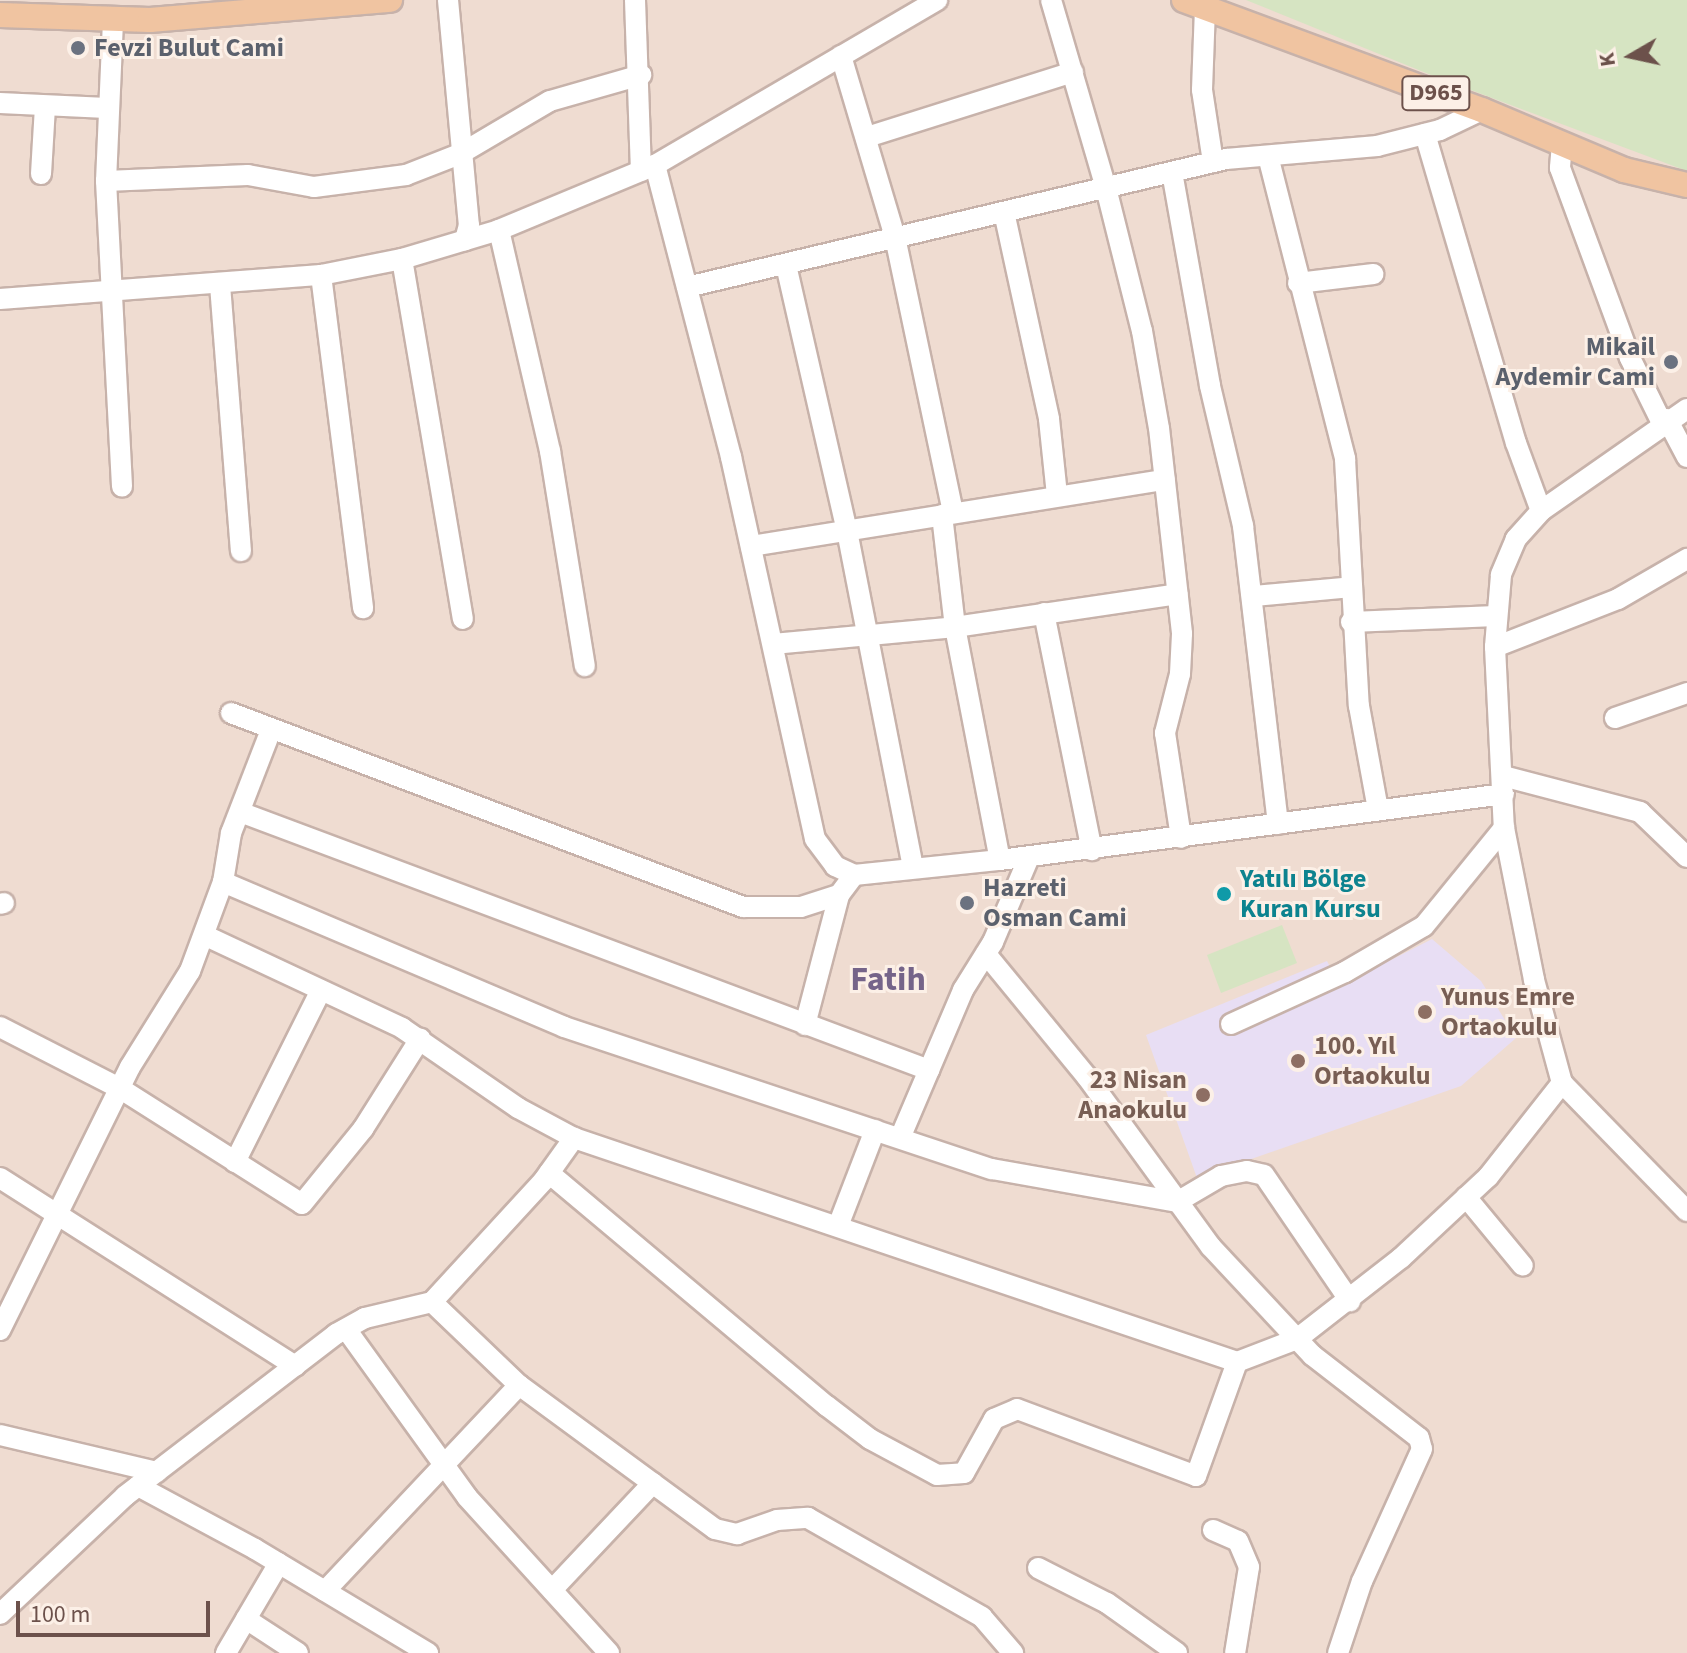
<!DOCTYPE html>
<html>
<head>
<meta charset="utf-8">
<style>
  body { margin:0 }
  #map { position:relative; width:1687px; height:1653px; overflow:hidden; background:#f9ebe1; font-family:"Source Sans 3",sans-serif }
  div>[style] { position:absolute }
  .residential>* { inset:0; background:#efdcd1 }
  .education>* { inset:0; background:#e8def4 }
  .green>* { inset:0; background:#d6e4c2 }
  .roads { filter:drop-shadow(2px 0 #c7b2aa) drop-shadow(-2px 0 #c7b2aa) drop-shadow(0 2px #c7b2aa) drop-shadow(0 -2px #c7b2aa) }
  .minor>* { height:20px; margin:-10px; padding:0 10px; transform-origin:10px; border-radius:10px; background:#fff }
  .major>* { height:24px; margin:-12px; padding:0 12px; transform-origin:12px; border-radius:12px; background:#f0c4a1 }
  .dots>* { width:22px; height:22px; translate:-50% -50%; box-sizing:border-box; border:4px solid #fcf0e7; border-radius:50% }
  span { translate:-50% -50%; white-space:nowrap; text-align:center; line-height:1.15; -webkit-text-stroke:6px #fcf0e7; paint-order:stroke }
  .shield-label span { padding:2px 6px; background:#fcf0e7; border:2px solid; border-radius:6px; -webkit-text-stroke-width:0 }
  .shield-label { font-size:24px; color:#6c514b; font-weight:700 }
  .worship-label { font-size:26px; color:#5b616d; font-weight:700 }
  .left { translate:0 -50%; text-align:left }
  .right { translate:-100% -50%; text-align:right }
  .culture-label { font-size:26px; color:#0d838f; font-weight:700 }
  .education-label { font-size:26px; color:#785e54; font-weight:700 }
  .district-label { font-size:34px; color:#756489; font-weight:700 }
  .north { position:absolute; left:1591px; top:16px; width:80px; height:80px; -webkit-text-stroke:6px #fcf0e7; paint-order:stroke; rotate:261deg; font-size:22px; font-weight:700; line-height:32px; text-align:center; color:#6c514b }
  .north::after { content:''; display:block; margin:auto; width:28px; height:36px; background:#6c514b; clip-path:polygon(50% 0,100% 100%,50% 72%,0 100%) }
  .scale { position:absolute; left:16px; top:1601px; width:194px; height:36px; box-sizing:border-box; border:4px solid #6c514b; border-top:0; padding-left:10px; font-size:24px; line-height:28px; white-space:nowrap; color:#6c514b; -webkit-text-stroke:6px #fcf0e7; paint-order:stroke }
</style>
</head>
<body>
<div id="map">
  <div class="residential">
    <i style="clip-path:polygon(0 0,1687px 0,1687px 1653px,0 1653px)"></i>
  </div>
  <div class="education">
    <i style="clip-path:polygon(1432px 939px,1481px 981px,1516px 1038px,1461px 1086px,1197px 1178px,1146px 1035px,1327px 961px,1340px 986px)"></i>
  </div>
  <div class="green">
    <i style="clip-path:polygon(1246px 0,1687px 0,1687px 171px,1431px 75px)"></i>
    <i style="clip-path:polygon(1282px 925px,1297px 963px,1221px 993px,1207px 955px)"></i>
  </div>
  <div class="roads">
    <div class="minor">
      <i style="left:448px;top:0;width:226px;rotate:84.7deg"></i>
      <i style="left:469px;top:225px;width:16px;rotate:105deg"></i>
      <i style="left:635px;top:0;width:171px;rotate:88deg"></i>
      <i style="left:1051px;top:0;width:196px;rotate:73.7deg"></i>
      <i style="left:1106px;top:188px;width:147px;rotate:75.9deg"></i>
      <i style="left:1142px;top:331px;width:98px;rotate:80.1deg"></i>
      <i style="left:1159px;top:428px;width:207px;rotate:83.6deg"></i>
      <i style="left:1182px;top:634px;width:40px;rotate:92.9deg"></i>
      <i style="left:1180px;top:674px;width:61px;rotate:104.3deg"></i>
      <i style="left:1165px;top:733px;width:106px;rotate:81.3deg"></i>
      <i style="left:1205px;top:8px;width:82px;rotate:92.1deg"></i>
      <i style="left:1202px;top:90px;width:73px;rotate:81.3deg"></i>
      <i style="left:113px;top:21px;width:160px;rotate:92.5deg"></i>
      <i style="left:106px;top:181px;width:306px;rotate:87deg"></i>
      <i style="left:841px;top:56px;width:189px;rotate:73.4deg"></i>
      <i style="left:895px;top:237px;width:282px;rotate:78.1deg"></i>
      <i style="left:0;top:103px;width:107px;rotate:2.7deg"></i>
      <i style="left:1425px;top:134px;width:322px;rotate:73.6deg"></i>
      <i style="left:1516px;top:443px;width:72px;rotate:69.8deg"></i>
      <i style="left:867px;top:137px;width:216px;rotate:-17.5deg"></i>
      <i style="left:1562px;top:144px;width:24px;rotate:95deg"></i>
      <i style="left:1560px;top:168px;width:202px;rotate:69.8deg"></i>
      <i style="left:1630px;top:358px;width:72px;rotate:63.8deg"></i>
      <i style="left:1268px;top:156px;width:313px;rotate:75.7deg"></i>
      <i style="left:1345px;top:459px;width:247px;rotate:86.8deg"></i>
      <i style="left:1359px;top:706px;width:106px;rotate:79.6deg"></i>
      <i style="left:655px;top:165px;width:302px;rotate:75.4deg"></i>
      <i style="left:731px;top:457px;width:391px;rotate:77.6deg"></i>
      <i style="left:815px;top:839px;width:34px;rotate:53deg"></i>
      <i style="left:835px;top:866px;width:21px;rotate:25deg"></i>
      <i style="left:854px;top:875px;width:147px;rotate:-5.9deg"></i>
      <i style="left:1000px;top:860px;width:508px;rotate:-7.46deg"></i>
      <i style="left:1172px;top:172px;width:217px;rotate:79.9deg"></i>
      <i style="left:1210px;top:386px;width:144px;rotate:76.7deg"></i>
      <i style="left:1243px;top:526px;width:300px;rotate:83.3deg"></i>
      <i style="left:41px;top:174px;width:67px;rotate:-86.6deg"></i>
      <i style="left:106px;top:181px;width:142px;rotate:-2.4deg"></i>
      <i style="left:248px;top:175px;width:67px;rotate:10.3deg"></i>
      <i style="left:314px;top:187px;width:93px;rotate:-7.4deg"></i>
      <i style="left:406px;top:175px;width:58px;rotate:-21.3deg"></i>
      <i style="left:460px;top:154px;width:104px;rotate:-30.5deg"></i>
      <i style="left:550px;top:101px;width:95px;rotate:-15.9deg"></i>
      <i style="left:1004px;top:212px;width:212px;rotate:77.7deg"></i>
      <i style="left:1049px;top:419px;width:76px;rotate:84deg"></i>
      <i style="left:499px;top:230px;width:227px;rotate:77deg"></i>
      <i style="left:550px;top:451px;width:218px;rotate:80.8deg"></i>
      <i style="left:402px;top:259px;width:365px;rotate:80.4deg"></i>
      <i style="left:786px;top:265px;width:273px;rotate:77.1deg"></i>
      <i style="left:847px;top:531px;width:343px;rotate:78.9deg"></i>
      <i style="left:321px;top:275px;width:336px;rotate:82.8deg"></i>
      <i style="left:1298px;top:283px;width:76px;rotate:-6.8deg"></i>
      <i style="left:220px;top:285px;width:267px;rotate:85.5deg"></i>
      <i style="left:687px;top:287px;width:554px;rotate:-13.36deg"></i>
      <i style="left:1226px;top:159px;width:152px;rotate:-4.9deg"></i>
      <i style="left:1377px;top:146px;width:65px;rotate:-14.3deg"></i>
      <i style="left:1440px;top:130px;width:47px;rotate:-25.5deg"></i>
      <i style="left:0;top:299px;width:322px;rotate:-4.3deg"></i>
      <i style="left:321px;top:275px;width:83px;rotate:-11.2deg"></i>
      <i style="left:402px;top:259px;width:101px;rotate:-16.6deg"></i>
      <i style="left:499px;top:230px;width:169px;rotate:-22.6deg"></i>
      <i style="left:655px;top:165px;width:327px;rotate:-30.3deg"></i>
      <i style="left:1687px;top:409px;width:178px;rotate:145.1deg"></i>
      <i style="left:1541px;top:511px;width:38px;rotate:132deg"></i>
      <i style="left:1516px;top:539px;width:39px;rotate:113deg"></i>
      <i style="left:1501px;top:575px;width:72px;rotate:94.8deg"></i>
      <i style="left:1495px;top:647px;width:181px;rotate:87.2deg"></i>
      <i style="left:1504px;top:828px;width:155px;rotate:78.8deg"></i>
      <i style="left:1534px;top:980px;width:107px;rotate:74.8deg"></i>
      <i style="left:1562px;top:1083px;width:179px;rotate:45.7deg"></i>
      <i style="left:1667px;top:419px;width:43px;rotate:62.2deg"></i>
      <i style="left:942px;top:515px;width:113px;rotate:83.4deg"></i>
      <i style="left:955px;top:627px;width:237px;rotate:79.1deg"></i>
      <i style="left:751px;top:546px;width:419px;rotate:-9.1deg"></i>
      <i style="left:1254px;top:596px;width:98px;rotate:-5.2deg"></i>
      <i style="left:1044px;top:613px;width:242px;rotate:78.6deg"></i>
      <i style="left:1351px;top:622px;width:145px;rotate:-2.4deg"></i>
      <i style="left:773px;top:644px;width:183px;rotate:-5.3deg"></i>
      <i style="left:955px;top:627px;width:225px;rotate:-8.4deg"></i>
      <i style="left:1495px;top:647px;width:132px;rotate:-21.3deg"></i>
      <i style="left:1618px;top:599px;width:80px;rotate:-30.1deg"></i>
      <i style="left:231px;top:713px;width:548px;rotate:20.75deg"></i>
      <i style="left:743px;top:907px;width:58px"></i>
      <i style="left:801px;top:907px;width:40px;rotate:-18deg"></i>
      <i style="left:839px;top:895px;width:25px;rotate:-53deg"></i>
      <i style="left:1615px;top:718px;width:76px;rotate:-19.1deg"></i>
      <i style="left:1503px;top:776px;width:142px;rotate:14.7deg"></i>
      <i style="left:1640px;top:812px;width:65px;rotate:43.8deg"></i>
      <i style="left:240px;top:812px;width:736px;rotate:20.53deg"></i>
      <i style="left:223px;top:882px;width:371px;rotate:23deg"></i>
      <i style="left:564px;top:1027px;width:451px;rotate:18.4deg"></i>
      <i style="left:992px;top:1169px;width:188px;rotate:10.1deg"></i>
      <i style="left:1177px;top:1202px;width:51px;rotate:-30.6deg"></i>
      <i style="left:1221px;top:1176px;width:26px;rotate:-11deg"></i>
      <i style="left:1247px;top:1171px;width:17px;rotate:13deg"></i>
      <i style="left:1264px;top:1175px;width:153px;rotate:55.7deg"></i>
      <i style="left:0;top:904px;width:4px;rotate:-14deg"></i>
      <i style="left:206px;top:936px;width:217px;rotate:25.1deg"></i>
      <i style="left:402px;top:1028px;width:141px;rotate:34.6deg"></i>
      <i style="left:518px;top:1108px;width:64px;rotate:28.2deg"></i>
      <i style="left:574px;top:1138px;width:700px;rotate:18.67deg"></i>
      <i style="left:1237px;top:1362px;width:64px;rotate:-21deg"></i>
      <i style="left:1297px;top:1339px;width:132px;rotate:-37.9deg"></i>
      <i style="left:1401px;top:1258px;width:119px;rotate:-43deg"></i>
      <i style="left:1488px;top:1177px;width:120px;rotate:-51.8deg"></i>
      <i style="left:986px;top:954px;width:159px;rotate:50.6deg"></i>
      <i style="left:1087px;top:1077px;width:210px;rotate:53.9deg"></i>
      <i style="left:1211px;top:1247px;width:148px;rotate:46.9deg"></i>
      <i style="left:1312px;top:1355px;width:135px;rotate:37.8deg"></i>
      <i style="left:1419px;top:1438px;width:11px;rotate:75deg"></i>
      <i style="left:1422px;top:1449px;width:145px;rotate:114.4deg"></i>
      <i style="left:1362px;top:1581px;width:76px;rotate:108.4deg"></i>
      <i style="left:1231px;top:1024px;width:125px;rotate:-24.5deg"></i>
      <i style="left:1345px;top:972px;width:91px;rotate:-30.2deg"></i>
      <i style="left:1424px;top:926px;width:127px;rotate:-50.8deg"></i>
      <i style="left:805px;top:1025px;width:134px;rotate:-75.3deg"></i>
      <i style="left:0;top:1027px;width:136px;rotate:27.1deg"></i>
      <i style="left:121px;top:1089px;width:214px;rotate:32.4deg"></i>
      <i style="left:302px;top:1204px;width:97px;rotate:-50.9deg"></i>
      <i style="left:363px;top:1129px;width:107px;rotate:-57.7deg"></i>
      <i style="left:900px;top:1138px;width:161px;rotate:-66.9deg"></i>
      <i style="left:963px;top:990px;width:57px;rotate:-58deg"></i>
      <i style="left:993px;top:942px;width:92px;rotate:-67deg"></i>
      <i style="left:235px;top:1162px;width:192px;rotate:-63.4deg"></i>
      <i style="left:549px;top:1173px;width:363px;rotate:40deg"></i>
      <i style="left:827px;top:1406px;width:54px;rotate:37.5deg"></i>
      <i style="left:870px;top:1439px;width:76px;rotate:28.2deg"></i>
      <i style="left:937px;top:1475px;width:27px;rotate:-4deg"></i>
      <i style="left:964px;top:1473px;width:62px;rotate:-60.9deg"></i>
      <i style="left:994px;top:1419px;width:25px;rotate:-23deg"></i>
      <i style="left:1017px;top:1409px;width:191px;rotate:20.5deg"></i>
      <i style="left:1196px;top:1476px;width:121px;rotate:-70.2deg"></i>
      <i style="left:0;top:1178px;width:350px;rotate:32.5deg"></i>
      <i style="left:1466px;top:1197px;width:89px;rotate:50.4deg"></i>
      <i style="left:838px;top:1226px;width:103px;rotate:-68.9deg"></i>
      <i style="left:432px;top:1302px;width:120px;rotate:43.7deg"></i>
      <i style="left:519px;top:1385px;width:243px;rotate:36.3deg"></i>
      <i style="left:715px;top:1529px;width:23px;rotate:13deg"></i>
      <i style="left:737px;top:1534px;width:42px;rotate:-19.3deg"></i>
      <i style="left:777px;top:1520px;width:31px;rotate:-4deg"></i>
      <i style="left:808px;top:1518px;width:200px;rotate:29.6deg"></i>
      <i style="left:982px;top:1617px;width:48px;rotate:49.3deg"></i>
      <i style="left:346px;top:1329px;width:207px;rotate:54.2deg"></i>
      <i style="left:467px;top:1497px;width:211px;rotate:47.7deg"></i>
      <i style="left:0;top:1330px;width:293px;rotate:-63.7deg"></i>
      <i style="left:130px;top:1067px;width:113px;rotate:-58deg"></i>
      <i style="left:190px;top:971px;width:95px;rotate:-69.7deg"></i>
      <i style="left:223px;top:882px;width:50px;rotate:-80.7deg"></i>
      <i style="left:231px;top:833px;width:110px;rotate:-68.8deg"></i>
      <i style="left:0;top:1435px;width:161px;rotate:13.3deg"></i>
      <i style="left:138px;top:1486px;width:133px;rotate:28.3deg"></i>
      <i style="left:255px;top:1549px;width:202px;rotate:31deg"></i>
      <i style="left:1213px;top:1530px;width:27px;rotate:24deg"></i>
      <i style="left:1238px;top:1541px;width:28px;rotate:67deg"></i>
      <i style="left:1249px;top:1567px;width:87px;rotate:99.2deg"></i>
      <i style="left:1038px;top:1568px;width:77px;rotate:26.9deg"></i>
      <i style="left:1107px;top:1603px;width:86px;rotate:35.5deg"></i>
      <i style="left:552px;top:1590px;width:147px;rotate:-46.7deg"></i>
      <i style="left:325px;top:1591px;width:283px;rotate:-46.7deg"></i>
      <i style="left:0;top:1614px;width:172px;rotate:-43.3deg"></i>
      <i style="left:125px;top:1496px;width:266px;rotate:-37.5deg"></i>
      <i style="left:336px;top:1334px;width:33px;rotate:-29deg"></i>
      <i style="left:365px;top:1318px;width:69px;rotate:-13.4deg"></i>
      <i style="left:432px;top:1302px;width:166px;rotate:-47.4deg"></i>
      <i style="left:544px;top:1180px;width:52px;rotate:-54.5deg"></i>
      <i style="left:246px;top:1619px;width:62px;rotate:33.2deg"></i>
      <i style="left:226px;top:1653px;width:104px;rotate:-59.5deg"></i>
    </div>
    <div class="major">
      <i style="left:1184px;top:0;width:318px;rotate:20.3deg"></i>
      <i style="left:1482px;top:110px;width:154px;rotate:22.9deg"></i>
      <i style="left:1624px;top:170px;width:65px;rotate:13.4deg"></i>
      <i style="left:0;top:15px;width:150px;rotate:1.9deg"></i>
      <i style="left:150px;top:20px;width:241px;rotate:-4.8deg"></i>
    </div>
  </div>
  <div class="dots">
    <i style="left:78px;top:48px;background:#6b7280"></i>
    <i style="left:1671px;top:362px;background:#6b7280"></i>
    <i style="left:1224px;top:894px;background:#0f9aa8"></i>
    <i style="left:967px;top:903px;background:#6b7280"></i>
    <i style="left:1425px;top:1012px;background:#8d6e63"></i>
    <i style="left:1298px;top:1061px;background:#8d6e63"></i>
    <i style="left:1203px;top:1095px;background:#8d6e63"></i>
  </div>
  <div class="shield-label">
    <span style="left:1436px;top:93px">D965</span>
  </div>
  <div class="worship-label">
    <span class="left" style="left:94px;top:48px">Fevzi Bulut Cami</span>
    <span class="right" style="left:1655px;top:362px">Mikail<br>Aydemir Cami</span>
    <span class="left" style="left:983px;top:903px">Hazreti<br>Osman Cami</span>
  </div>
  <div class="culture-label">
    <span class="left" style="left:1240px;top:894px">Yatılı Bölge<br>Kuran Kursu</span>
  </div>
  <div class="education-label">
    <span class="left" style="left:1441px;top:1012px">Yunus Emre<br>Ortaokulu</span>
    <span class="left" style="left:1314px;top:1061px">100. Yıl<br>Ortaokulu</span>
    <span class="right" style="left:1187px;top:1095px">23 Nisan<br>Anaokulu</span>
  </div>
  <div class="district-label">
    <span style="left:888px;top:980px">Fatih</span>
  </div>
  <div class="north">K</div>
  <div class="scale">100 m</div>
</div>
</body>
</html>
